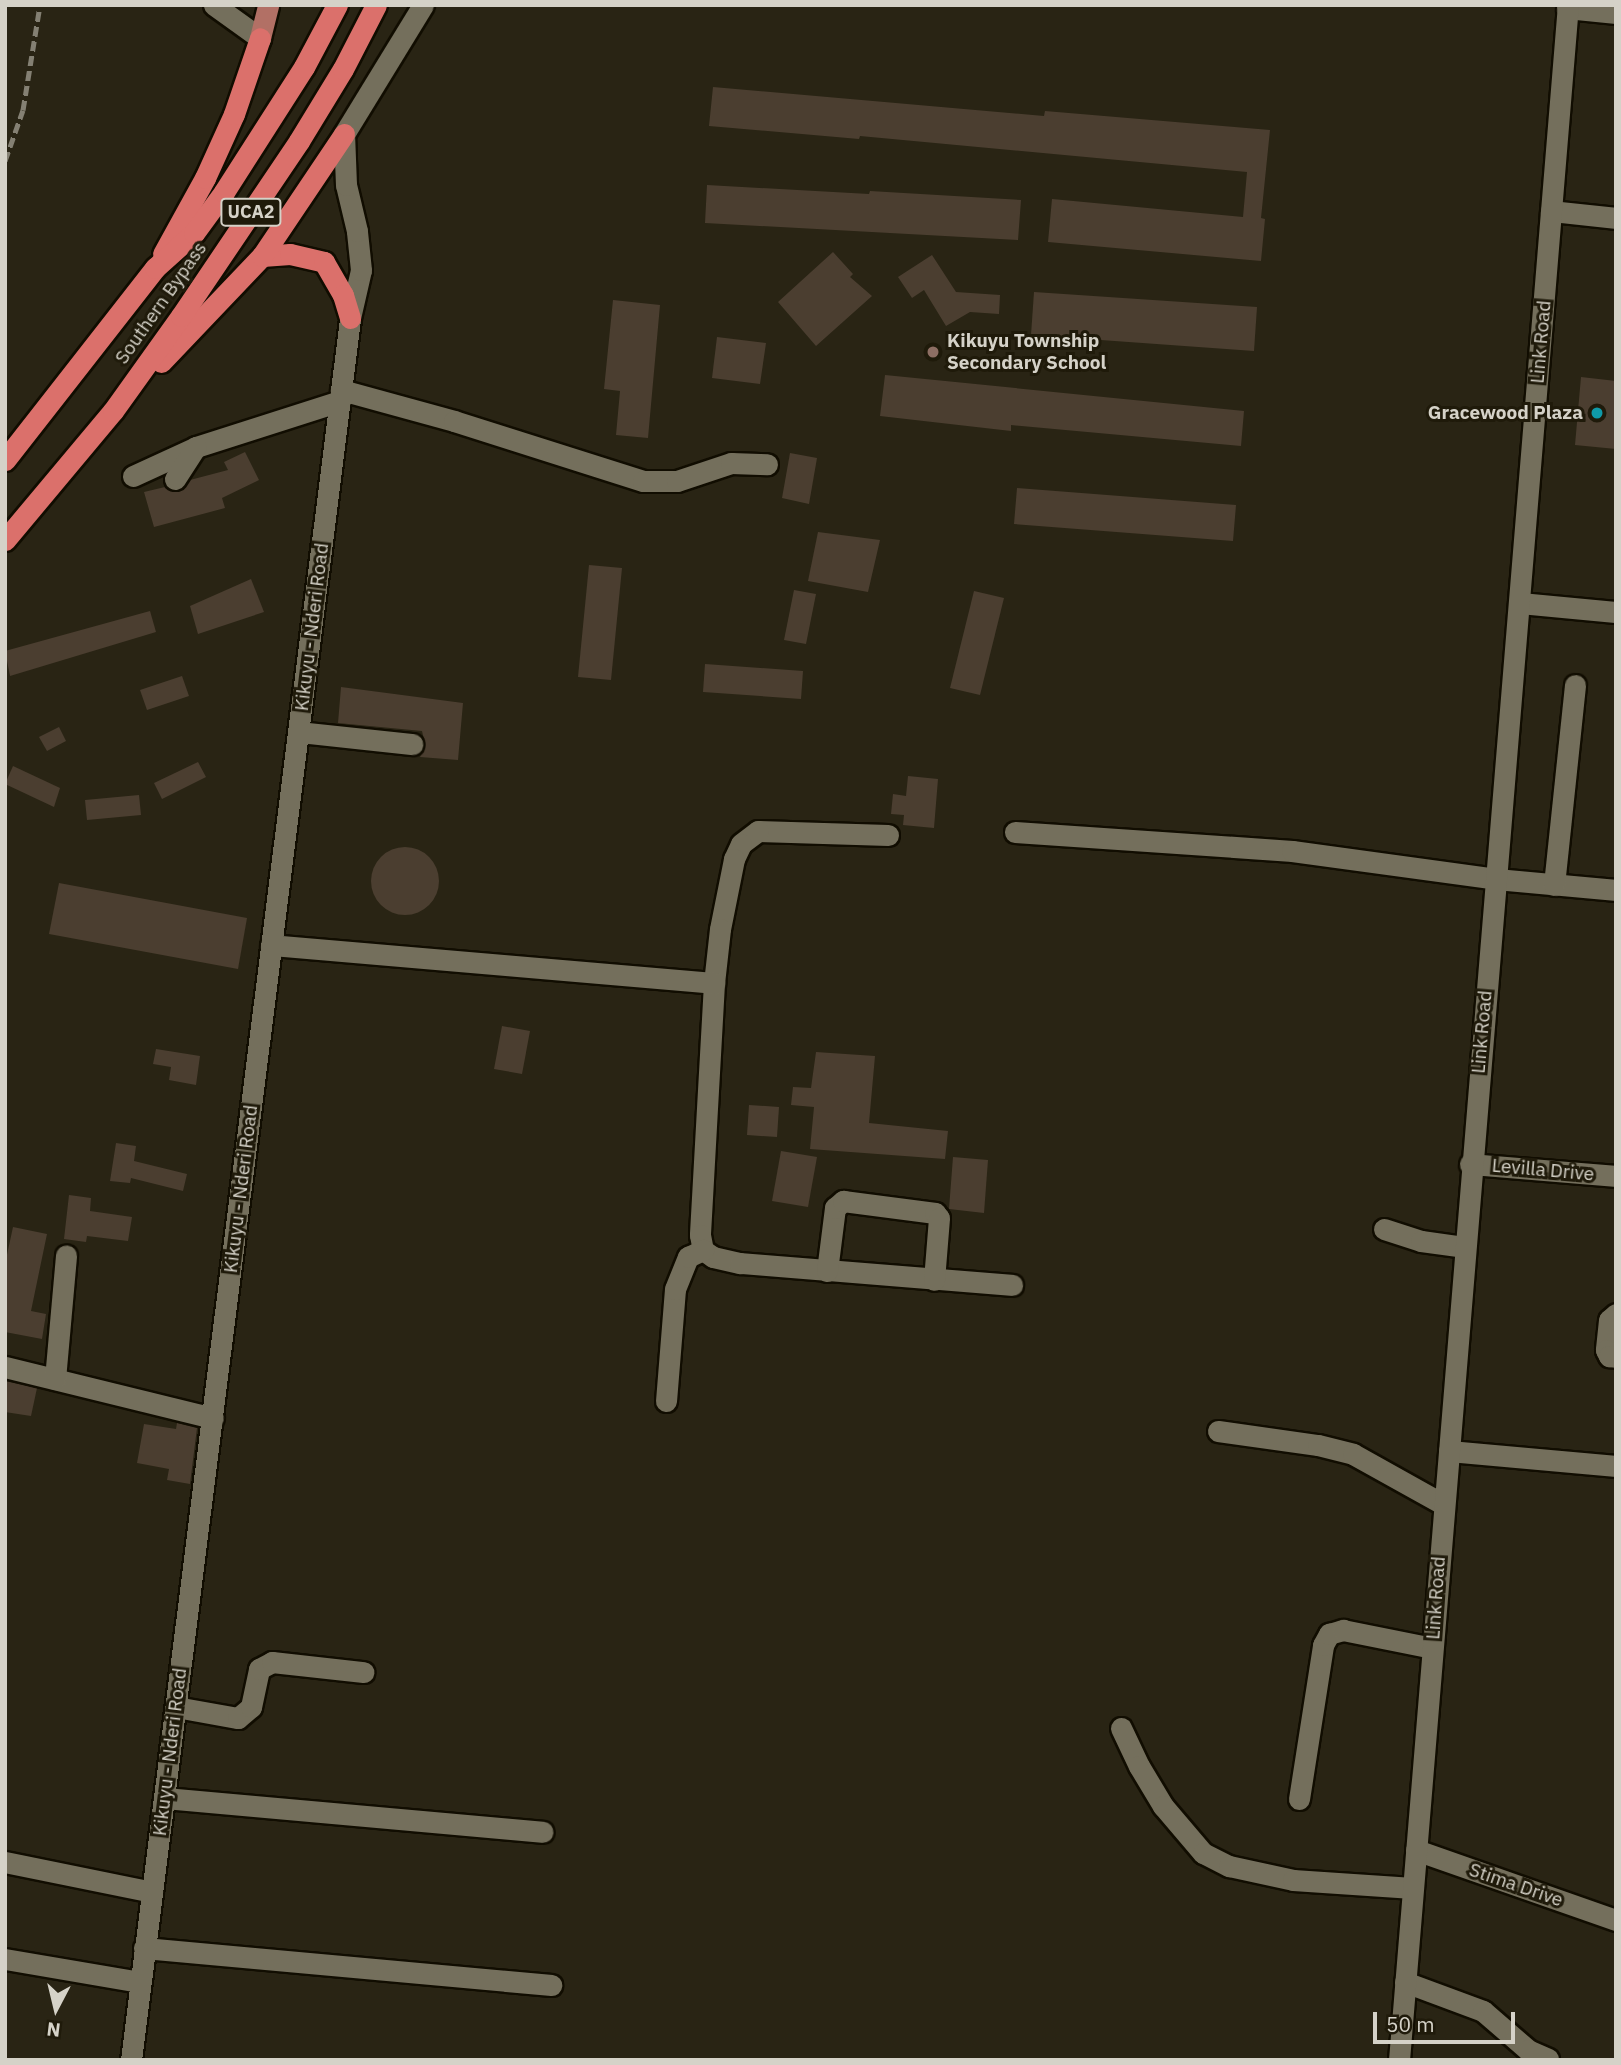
<!DOCTYPE html>
<html>
<head>
<meta charset="utf-8">
<style>
  body { margin:0 }
  #map { position:relative; width:1621px; height:2065px; overflow:hidden; background:#292414; font-family:"IBM Plex Sans",sans-serif }
  div>[style] { position:absolute }
  .building>* { inset:0; background:#4b3e30 }
  .round { border-radius:50% }
  .roads { filter:drop-shadow(2px 0 #110d01) drop-shadow(-2px 0 #110d01) drop-shadow(0 2px #110d01) drop-shadow(0 -2px #110d01) }
  .minor>* { height:21px; margin:-10.5px; padding:0 10.5px; transform-origin:10.5px; border-radius:10.5px; background:#746f5c }
  .major>* { height:21px; margin:-10.5px; padding:0 10.5px; transform-origin:10.5px; border-radius:10.5px; background:#b27065 }
  .highway>* { height:21px; margin:-10.5px; padding:0 10.5px; transform-origin:10.5px; border-radius:10.5px; background:#db706b }
  .rail>* { height:5px; margin-top:-2.5px; transform-origin:0; background:repeating-linear-gradient(90deg,#848073 0 10px,transparent 0 15px) }
  .dots>* { width:19px; height:19px; translate:-50% -50%; box-sizing:border-box; border:4px solid #1f1a0a; border-radius:50% }
  span { translate:-50% -50%; white-space:nowrap; text-align:center; line-height:1.15; -webkit-text-stroke:6px #1f1a0a; paint-order:stroke }
  .shield-label span { padding:2px 5px; background:#1f1a0a; border:2px solid; border-radius:5px; -webkit-text-stroke-width:0 }
  .shield-label { font-size:18px; color:#d5d2c8; font-weight:700 }
  .street-label { font-size:19px; color:#d5d2c8 }
  .poi-label { font-size:19px; color:#d5d2c8; font-weight:700 }
  .left { translate:0 -50%; text-align:left }
  .right { translate:-100% -50%; text-align:right }
  .frame { position:absolute; inset:0; border:7px solid #d5d2c8; pointer-events:none }
  .north { position:absolute; left:21px; top:1974px; width:70px; height:70px; -webkit-text-stroke:5px #1f1a0a; paint-order:stroke; rotate:187deg; font-size:19px; font-weight:700; line-height:28px; text-align:center; color:#d5d2c8 }
  .north::after { content:''; display:block; margin:auto; width:24px; height:32px; background:#d5d2c8; clip-path:polygon(50% 0,100% 100%,50% 72%,0 100%) }
  .scale { position:absolute; left:1373px; top:2012px; width:142px; height:32px; box-sizing:border-box; border:4px solid #d5d2c8; border-top:0; padding-left:9px; font-size:21px; line-height:24px; white-space:nowrap; color:#d5d2c8; -webkit-text-stroke:5px #1f1a0a; paint-order:stroke }
</style>
</head>
<body>
<div id="map">
  <div class="building">
    <i style="clip-path:polygon(713px 87px,1044px 116px,1045px 111px,1270px 130px,1261px 218px,1265px 219px,1261px 261px,1048px 242px,1052px 199px,1243px 217px,1247px 172px,860px 136px,859px 139px,709px 126px)"></i>
    <i style="clip-path:polygon(707px 185px,869px 194px,870px 191px,1021px 200px,1018px 240px,705px 223px)"></i>
    <i style="clip-path:polygon(833px 252px,853px 274px,850px 277px,872px 296px,816px 346px,778px 302px)"></i>
    <i style="clip-path:polygon(932px 255px,956px 292px,1000px 295px,999px 314px,970px 312px,946px 326px,924px 290px,912px 298px,898px 277px)"></i>
    <i style="clip-path:polygon(1034px 292px,1257px 307px,1254px 351px,1031px 335px)"></i>
    <i style="clip-path:polygon(613px 300px,660px 305px,648px 438px,616px 435px,620px 391px,604px 389px)"></i>
    <i style="clip-path:polygon(717px 337px,766px 343px,760px 384px,712px 378px)"></i>
    <i style="clip-path:polygon(885px 375px,1244px 411px,1241px 446px,1011px 425px,1011px 431px,880px 416px)"></i>
    <i style="clip-path:polygon(1581px 377px,1616px 381px,1616px 449px,1575px 445px)"></i>
    <i style="clip-path:polygon(245px 452px,259px 480px,222px 498px,225px 508px,154px 527px,144px 492px,165px 487px,174px 492px,180px 491px,190px 480px,228px 470px,224px 462px)"></i>
    <i style="clip-path:polygon(790px 453px,817px 458px,809px 504px,782px 498px)"></i>
    <i style="clip-path:polygon(1017px 488px,1236px 505px,1233px 541px,1014px 524px)"></i>
    <i style="clip-path:polygon(818px 532px,880px 540px,868px 592px,808px 581px)"></i>
    <i style="clip-path:polygon(589px 565px,622px 568px,611px 680px,578px 677px)"></i>
    <i style="clip-path:polygon(251px 579px,264px 612px,198px 634px,190px 606px)"></i>
    <i style="clip-path:polygon(794px 590px,816px 594px,806px 644px,784px 640px)"></i>
    <i style="clip-path:polygon(974px 591px,1004px 598px,980px 695px,950px 688px)"></i>
    <i style="clip-path:polygon(150px 611px,156px 632px,10px 676px,5px 651px)"></i>
    <i style="clip-path:polygon(705px 664px,803px 671px,801px 699px,703px 692px)"></i>
    <i style="clip-path:polygon(182px 676px,189px 696px,147px 710px,140px 690px)"></i>
    <i style="clip-path:polygon(341px 687px,463px 703px,458px 760px,420px 757px,425px 745px,422px 731px,338px 723px)"></i>
    <i style="clip-path:polygon(59px 727px,66px 741px,47px 751px,39px 737px)"></i>
    <i style="clip-path:polygon(198px 762px,206px 777px,162px 799px,154px 783px)"></i>
    <i style="clip-path:polygon(13px 766px,60px 788px,54px 807px,5px 784px)"></i>
    <i style="clip-path:polygon(908px 776px,938px 779px,934px 828px,903px 825px,904px 815px,891px 814px,893px 794px,906px 796px)"></i>
    <i style="clip-path:polygon(139px 795px,141px 815px,87px 820px,85px 800px)"></i>
    <i class="round" style="left:371px;top:847px;width:68px;height:68px"></i>
    <i style="clip-path:polygon(59px 883px,247px 918px,238px 969px,49px 934px)"></i>
    <i style="clip-path:polygon(502px 1026px,530px 1031px,522px 1074px,494px 1069px)"></i>
    <i style="clip-path:polygon(156px 1049px,200px 1056px,196px 1085px,169px 1080px,171px 1067px,153px 1064px)"></i>
    <i style="clip-path:polygon(816px 1052px,875px 1056px,869px 1123px,948px 1131px,945px 1159px,810px 1149px,814px 1107px,791px 1105px,793px 1087px,811px 1088px)"></i>
    <i style="clip-path:polygon(749px 1105px,779px 1107px,777px 1137px,747px 1135px)"></i>
    <i style="clip-path:polygon(116px 1143px,136px 1146px,134px 1161px,187px 1174px,183px 1191px,131px 1178px,130px 1183px,110px 1181px)"></i>
    <i style="clip-path:polygon(781px 1151px,817px 1157px,808px 1207px,772px 1201px)"></i>
    <i style="clip-path:polygon(953px 1157px,988px 1160px,984px 1213px,949px 1209px)"></i>
    <i style="clip-path:polygon(69px 1195px,91px 1198px,90px 1211px,132px 1217px,128px 1241px,87px 1236px,86px 1242px,64px 1239px)"></i>
    <i style="clip-path:polygon(13px 1227px,47px 1234px,31px 1311px,46px 1314px,42px 1339px,5px 1332px,5px 1264px)"></i>
    <i style="clip-path:polygon(5px 1381px,37px 1388px,31px 1416px,5px 1412px)"></i>
    <i style="clip-path:polygon(177px 1423px,197px 1428px,190px 1484px,167px 1480px,169px 1469px,137px 1463px,144px 1424px,176px 1429px)"></i>
  </div>
  <div class="roads">
    <div class="minor">
      <i style="left:214px;top:5px;width:57px;rotate:35.7deg"></i>
      <i style="left:1567px;top:8px;width:49px;rotate:5.8deg"></i>
      <i style="left:1551px;top:211px;width:65px;rotate:6.1deg"></i>
      <i style="left:341px;top:390px;width:117px;rotate:15.3deg"></i>
      <i style="left:454px;top:421px;width:198px;rotate:17.6deg"></i>
      <i style="left:643px;top:481px;width:34px"></i>
      <i style="left:677px;top:481px;width:57px;rotate:-18.4deg"></i>
      <i style="left:731px;top:463px;width:36px;rotate:2deg"></i>
      <i style="left:133px;top:476px;width:69px;rotate:-24.7deg"></i>
      <i style="left:196px;top:447px;width:151px;rotate:-17.7deg"></i>
      <i style="left:175px;top:479px;width:38px;rotate:-57deg"></i>
      <i style="left:1520px;top:603px;width:96px;rotate:5.4deg"></i>
      <i style="left:299px;top:732px;width:114px;rotate:6.1deg"></i>
      <i style="left:1015px;top:832px;width:278px;rotate:3.9deg"></i>
      <i style="left:1292px;top:851px;width:206px;rotate:7.8deg"></i>
      <i style="left:1496px;top:879px;width:121px;rotate:5.2deg"></i>
      <i style="left:888px;top:835px;width:130px;rotate:-178.2deg"></i>
      <i style="left:758px;top:831px;width:21px;rotate:143deg"></i>
      <i style="left:741px;top:844px;width:17px;rotate:115deg"></i>
      <i style="left:734px;top:859px;width:71px;rotate:101.3deg"></i>
      <i style="left:720px;top:929px;width:54px;rotate:96.3deg"></i>
      <i style="left:714px;top:983px;width:252px;rotate:93.2deg"></i>
      <i style="left:700px;top:1235px;width:15px;rotate:79deg"></i>
      <i style="left:703px;top:1250px;width:12px;rotate:35deg"></i>
      <i style="left:713px;top:1257px;width:28px;rotate:13deg"></i>
      <i style="left:740px;top:1263px;width:273px;rotate:4.6deg"></i>
      <i style="left:1554px;top:885px;width:201px;rotate:-84deg"></i>
      <i style="left:271px;top:945px;width:445px;rotate:4.9deg"></i>
      <i style="left:1470px;top:1164px;width:146px;rotate:4.7deg"></i>
      <i style="left:1384px;top:1229px;width:39px;rotate:18deg"></i>
      <i style="left:1421px;top:1241px;width:43px;rotate:7.9deg"></i>
      <i style="left:827px;top:1271px;width:64px;rotate:-82.8deg"></i>
      <i style="left:835px;top:1208px;width:11px;rotate:-41deg"></i>
      <i style="left:843px;top:1201px;width:93px;rotate:7.4deg"></i>
      <i style="left:935px;top:1213px;width:6px;rotate:51deg"></i>
      <i style="left:939px;top:1218px;width:62px;rotate:94.6deg"></i>
      <i style="left:1616px;top:1314px;width:9px;rotate:139deg"></i>
      <i style="left:1609px;top:1320px;width:30px;rotate:96deg"></i>
      <i style="left:1606px;top:1350px;width:7px;rotate:63deg"></i>
      <i style="left:1609px;top:1356px;width:7px;rotate:8deg"></i>
      <i style="left:5px;top:1367px;width:214px;rotate:13.8deg"></i>
      <i style="left:55px;top:1379px;width:124px;rotate:-84.9deg"></i>
      <i style="left:666px;top:1401px;width:112px;rotate:-85.4deg"></i>
      <i style="left:675px;top:1289px;width:35px;rotate:-68deg"></i>
      <i style="left:688px;top:1257px;width:17px;rotate:-25deg"></i>
      <i style="left:1218px;top:1431px;width:101px;rotate:8deg"></i>
      <i style="left:1318px;top:1445px;width:36px;rotate:14deg"></i>
      <i style="left:1353px;top:1454px;width:103px;rotate:29.1deg"></i>
      <i style="left:1449px;top:1451px;width:168px;rotate:5.1deg"></i>
      <i style="left:176px;top:1707px;width:63px;rotate:10.1deg"></i>
      <i style="left:238px;top:1718px;width:17px;rotate:-40deg"></i>
      <i style="left:251px;top:1707px;width:39px;rotate:-78deg"></i>
      <i style="left:259px;top:1669px;width:15px;rotate:-28deg"></i>
      <i style="left:272px;top:1662px;width:92px;rotate:6.3deg"></i>
      <i style="left:1121px;top:1728px;width:42px;rotate:64.7deg"></i>
      <i style="left:1139px;top:1766px;width:47px;rotate:59deg"></i>
      <i style="left:1163px;top:1806px;width:62px;rotate:49.6deg"></i>
      <i style="left:1203px;top:1853px;width:29px;rotate:27deg"></i>
      <i style="left:1229px;top:1866px;width:66px;rotate:12.3deg"></i>
      <i style="left:1293px;top:1880px;width:120px;rotate:3.8deg"></i>
      <i style="left:164px;top:1798px;width:380px;rotate:5.1deg"></i>
      <i style="left:1299px;top:1799px;width:156px;rotate:-81.1deg"></i>
      <i style="left:1323px;top:1645px;width:13px;rotate:-61deg"></i>
      <i style="left:1329px;top:1634px;width:15px;rotate:-16deg"></i>
      <i style="left:1343px;top:1630px;width:91px;rotate:11.4deg"></i>
      <i style="left:1416px;top:1850px;width:212px;rotate:19.3deg"></i>
      <i style="left:5px;top:1862px;width:150px;rotate:11.5deg"></i>
      <i style="left:144px;top:1948px;width:409px;rotate:5.2deg"></i>
      <i style="left:5px;top:1959px;width:136px;rotate:9.7deg"></i>
      <i style="left:1405px;top:1982px;width:83px;rotate:20.4deg"></i>
      <i style="left:1483px;top:2011px;width:60px;rotate:40.9deg"></i>
      <i style="left:1528px;top:2050px;width:22px;rotate:24deg"></i>
      <i style="left:131px;top:2060px;width:1756px;rotate:-82.83deg"></i>
      <i style="left:350px;top:318px;width:49px;rotate:-77.1deg"></i>
      <i style="left:361px;top:270px;width:39px;rotate:-96deg"></i>
      <i style="left:357px;top:231px;width:47px;rotate:-103.4deg"></i>
      <i style="left:346px;top:185px;width:51px;rotate:-92.2deg"></i>
      <i style="left:344px;top:134px;width:151px;rotate:-58.5deg"></i>
      <i style="left:1399px;top:2060px;width:2062px;rotate:-85.3deg"></i>
    </div>
    <div class="major">
      <i style="left:260px;top:38px;width:34px;rotate:-76deg"></i>
    </div>
    <div class="highway">
      <i style="left:163px;top:254px;width:87px;rotate:-61.1deg"></i>
      <i style="left:205px;top:178px;width:70px;rotate:-65.6deg"></i>
      <i style="left:234px;top:114px;width:80px;rotate:-71.1deg"></i>
      <i style="left:262px;top:256px;width:28px;rotate:-4deg"></i>
      <i style="left:290px;top:254px;width:35px;rotate:13deg"></i>
      <i style="left:324px;top:262px;width:38px;rotate:60deg"></i>
      <i style="left:343px;top:295px;width:24px;rotate:73deg"></i>
      <i style="left:161px;top:362px;width:146px;rotate:-46.4deg"></i>
      <i style="left:262px;top:256px;width:147px;rotate:-56.1deg"></i>
      <i style="left:5px;top:460px;width:244px;rotate:-52deg"></i>
      <i style="left:155px;top:268px;width:52px;rotate:-41.9deg"></i>
      <i style="left:194px;top:233px;width:51px;rotate:-53.8deg"></i>
      <i style="left:224px;top:192px;width:148px;rotate:-57.4deg"></i>
      <i style="left:304px;top:67px;width:70px;rotate:-62deg"></i>
      <i style="left:5px;top:540px;width:168px;rotate:-50.1deg"></i>
      <i style="left:113px;top:411px;width:117px;rotate:-54.4deg"></i>
      <i style="left:181px;top:316px;width:211px;rotate:-56deg"></i>
      <i style="left:299px;top:141px;width:84px;rotate:-58.6deg"></i>
      <i style="left:343px;top:69px;width:72px;rotate:-62.7deg"></i>
    </div>
  </div>
  <div class="rail">
    <i style="left:5px;top:161px;width:54px;rotate:-70.6deg"></i>
    <i style="left:23px;top:110px;width:106px;rotate:-80.8deg"></i>
  </div>
  <div class="dots">
    <i style="left:933px;top:352px;background:#8d6e63"></i>
    <i style="left:1597px;top:413px;background:#0f9aa8"></i>
  </div>
  <div class="shield-label">
    <span style="left:251px;top:212px">UCA2</span>
  </div>
  <div class="street-label">
    <span style="left:161px;top:303px;rotate:-55deg">Southern Bypass</span>
    <span style="left:1541px;top:342px;rotate:-85deg">Link Road</span>
    <span style="left:312px;top:627px;rotate:-83deg">Kikuyu - Nderi Road</span>
    <span style="left:1482px;top:1032px;rotate:-85deg">Link Road</span>
    <span style="left:1543px;top:1170px;rotate:5deg">Levilla Drive</span>
    <span style="left:241px;top:1189px;rotate:-83deg">Kikuyu - Nderi Road</span>
    <span style="left:1436px;top:1598px;rotate:-86deg">Link Road</span>
    <span style="left:170px;top:1752px;rotate:-83deg">Kikuyu - Nderi Road</span>
    <span style="left:1516px;top:1885px;rotate:19deg">Stima Drive</span>
  </div>
  <div class="poi-label">
    <span class="left" style="left:947px;top:352px">Kikuyu Township<br>Secondary School</span>
    <span class="right" style="left:1583px;top:413px">Gracewood Plaza</span>
  </div>
  <div class="frame"></div>
  <div class="north">N</div>
  <div class="scale">50 m</div>
</div>
</body>
</html>
